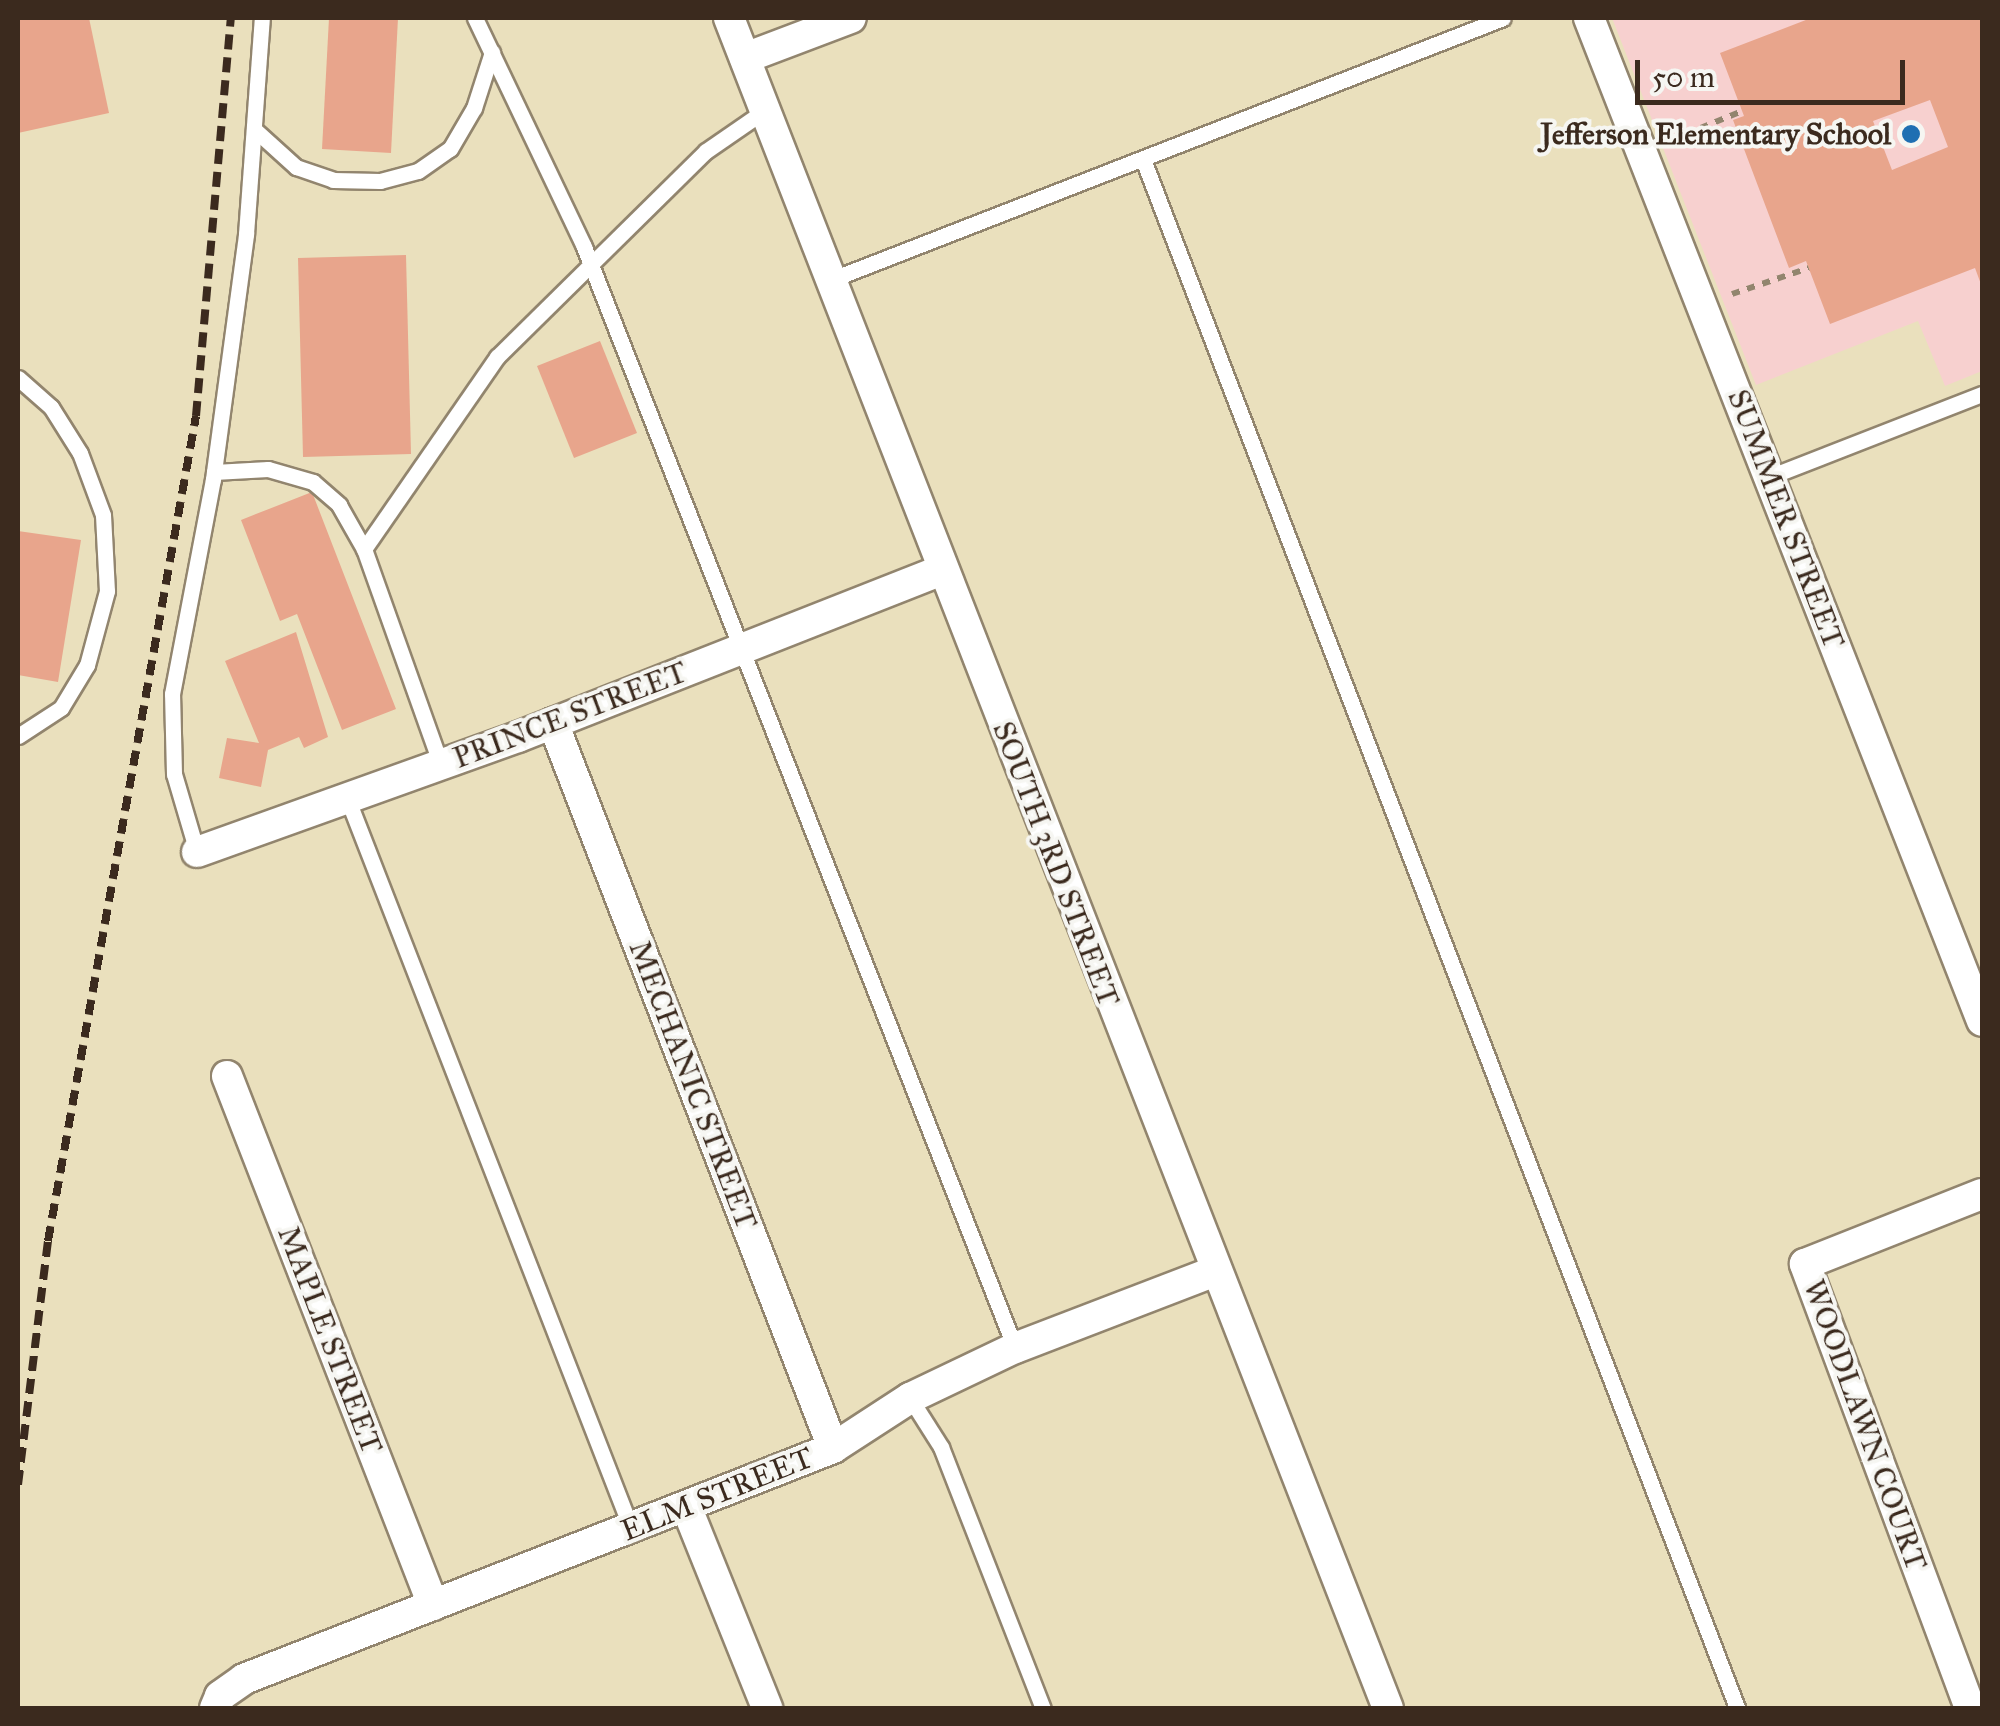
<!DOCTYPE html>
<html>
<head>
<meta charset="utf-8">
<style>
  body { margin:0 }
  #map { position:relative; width:2000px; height:1726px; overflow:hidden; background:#eae0bd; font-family:"IM FELL Great Primer",serif }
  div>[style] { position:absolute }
  .built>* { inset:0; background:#f7d0cf }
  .building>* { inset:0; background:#e8a58c }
  .path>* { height:6px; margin-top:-3px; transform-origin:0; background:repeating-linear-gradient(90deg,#92856e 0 8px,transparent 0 16px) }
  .roads { filter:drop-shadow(2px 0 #92856e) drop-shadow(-2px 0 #92856e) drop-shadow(0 2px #92856e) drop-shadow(0 -2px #92856e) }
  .lane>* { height:15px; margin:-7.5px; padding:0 7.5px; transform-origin:7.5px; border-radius:7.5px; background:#fff }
  .street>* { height:30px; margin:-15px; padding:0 15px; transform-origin:15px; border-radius:15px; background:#fff }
  .rail>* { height:8px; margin-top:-4px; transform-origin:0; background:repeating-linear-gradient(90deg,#3b2a1e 0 15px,transparent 0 23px) }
  .dots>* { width:28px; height:28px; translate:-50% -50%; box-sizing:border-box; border:5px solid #f6f6f2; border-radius:50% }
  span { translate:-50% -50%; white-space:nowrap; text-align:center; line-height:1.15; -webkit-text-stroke:8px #f6f6f2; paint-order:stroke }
  .poi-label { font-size:30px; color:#3b2a1e; font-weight:700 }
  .right { translate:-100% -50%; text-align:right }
  .street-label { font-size:30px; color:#3b2a1e }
  .frame { position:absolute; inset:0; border:20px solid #3b2a1e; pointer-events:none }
  .scale { position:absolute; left:1635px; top:60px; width:270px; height:45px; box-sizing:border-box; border:5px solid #3b2a1e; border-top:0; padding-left:12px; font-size:30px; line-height:35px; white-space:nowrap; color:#3b2a1e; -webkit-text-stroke:8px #f6f6f2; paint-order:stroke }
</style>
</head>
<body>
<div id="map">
  <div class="built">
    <i style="clip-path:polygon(1612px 18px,1982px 18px,1982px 371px,1945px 386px,1918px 321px,1756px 385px)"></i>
  </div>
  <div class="building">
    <i style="clip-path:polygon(18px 18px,89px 18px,109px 113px,18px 133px)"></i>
    <i style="clip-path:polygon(329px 18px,398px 18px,391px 153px,322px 149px)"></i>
    <i style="clip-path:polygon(evenodd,1811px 18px,1982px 18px,1982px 287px,1975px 268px,1830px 324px,1806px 261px,1789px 268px,1733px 120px,1744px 116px,1720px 53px,1811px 18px,1930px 100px,1948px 147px,1892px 170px,1873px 121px,1930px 100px)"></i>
    <i style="clip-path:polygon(406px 255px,411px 454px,303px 457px,298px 258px)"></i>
    <i style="clip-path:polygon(600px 341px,637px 433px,574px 458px,537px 366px)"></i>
    <i style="clip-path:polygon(312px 492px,396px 709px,342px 730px,297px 614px,280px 621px,241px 520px)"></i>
    <i style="clip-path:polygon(18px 531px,81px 540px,58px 682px,18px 675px)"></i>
    <i style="clip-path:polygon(296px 632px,328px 737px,304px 748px,299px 737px,268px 750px,261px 787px,219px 778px,227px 738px,259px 743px,225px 661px)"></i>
  </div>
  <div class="path">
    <i style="left:1671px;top:140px;width:77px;rotate:-22.2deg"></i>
    <i style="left:1732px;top:294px;width:81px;rotate:-18.7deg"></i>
  </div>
  <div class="roads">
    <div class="lane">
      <i style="left:475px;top:18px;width:254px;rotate:64.5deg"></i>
      <i style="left:584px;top:247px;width:1182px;rotate:68.62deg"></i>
      <i style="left:254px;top:129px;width:57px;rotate:42.1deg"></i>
      <i style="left:296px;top:167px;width:39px;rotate:19deg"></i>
      <i style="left:333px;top:180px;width:47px;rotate:1.2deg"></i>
      <i style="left:380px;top:181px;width:39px;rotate:-15deg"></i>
      <i style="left:418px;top:171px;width:39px;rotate:-35deg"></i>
      <i style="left:450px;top:149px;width:48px;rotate:-59.7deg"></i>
      <i style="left:474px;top:108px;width:59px;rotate:-72.2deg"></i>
      <i style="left:1144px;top:162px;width:1656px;rotate:69.01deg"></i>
      <i style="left:830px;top:280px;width:722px;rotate:-21.27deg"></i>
      <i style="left:18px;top:378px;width:44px;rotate:41.3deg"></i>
      <i style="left:51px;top:407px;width:54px;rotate:57.8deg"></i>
      <i style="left:80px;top:453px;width:66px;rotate:69.6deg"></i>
      <i style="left:103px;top:515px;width:76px;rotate:87deg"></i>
      <i style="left:107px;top:591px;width:77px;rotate:105.1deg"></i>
      <i style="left:87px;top:665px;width:50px;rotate:121.2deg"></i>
      <i style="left:61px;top:708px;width:51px;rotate:146.9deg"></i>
      <i style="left:214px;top:472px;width:54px;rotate:-3.2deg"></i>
      <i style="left:268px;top:469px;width:47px;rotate:16.1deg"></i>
      <i style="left:313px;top:482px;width:35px;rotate:41deg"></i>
      <i style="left:339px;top:505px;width:51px;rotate:60.4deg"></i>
      <i style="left:1769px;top:477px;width:229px;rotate:-21.3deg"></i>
      <i style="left:441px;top:765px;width:229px;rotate:-109.6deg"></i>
      <i style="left:364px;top:549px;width:234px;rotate:-55.3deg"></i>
      <i style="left:497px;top:357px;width:293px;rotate:-44.6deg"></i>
      <i style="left:706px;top:151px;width:70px;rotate:-34.6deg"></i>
      <i style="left:348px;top:800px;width:781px;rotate:68.76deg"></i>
      <i style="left:197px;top:852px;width:81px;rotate:-106.4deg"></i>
      <i style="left:174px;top:774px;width:80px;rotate:-91.4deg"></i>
      <i style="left:172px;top:694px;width:219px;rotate:-79.2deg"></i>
      <i style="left:213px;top:479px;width:247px;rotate:-82.3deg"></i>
      <i style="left:246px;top:234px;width:217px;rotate:-85.8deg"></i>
      <i style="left:910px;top:1398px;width:58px;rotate:57.7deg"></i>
      <i style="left:941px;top:1447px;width:280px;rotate:68.7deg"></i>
    </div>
    <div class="street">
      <i style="left:729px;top:18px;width:1814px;rotate:68.7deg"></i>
      <i style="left:1589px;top:18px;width:1077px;rotate:68.6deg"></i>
      <i style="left:745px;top:58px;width:113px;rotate:-20.7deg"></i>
      <i style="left:553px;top:723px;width:777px;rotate:68.88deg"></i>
      <i style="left:197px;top:852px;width:341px;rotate:-19.7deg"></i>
      <i style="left:518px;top:737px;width:455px;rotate:-21.5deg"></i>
      <i style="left:227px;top:1076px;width:568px;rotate:68.72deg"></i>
      <i style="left:686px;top:1506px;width:218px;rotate:68.1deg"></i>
      <i style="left:215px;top:1708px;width:13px;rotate:-67deg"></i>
      <i style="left:220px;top:1696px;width:29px;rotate:-35deg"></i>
      <i style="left:244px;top:1679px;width:633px;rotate:-21.41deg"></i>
      <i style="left:833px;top:1448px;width:92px;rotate:-33deg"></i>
      <i style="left:910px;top:1398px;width:116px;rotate:-25.5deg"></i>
      <i style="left:1015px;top:1348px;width:215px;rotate:-21deg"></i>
      <i style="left:1970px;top:1708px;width:474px;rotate:-110.4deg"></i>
      <i style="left:1805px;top:1264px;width:190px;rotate:-21.6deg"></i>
    </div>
  </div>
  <div class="rail">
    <i style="left:18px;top:1485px;width:246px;rotate:-83deg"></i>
    <i style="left:48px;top:1241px;width:838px;rotate:-79.83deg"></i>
    <i style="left:196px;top:416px;width:400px;rotate:-85deg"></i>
  </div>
  <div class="dots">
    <i style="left:1911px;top:134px;background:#1f6fb2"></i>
  </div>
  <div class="poi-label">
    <span class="right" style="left:1891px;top:134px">Jefferson Elementary School</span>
  </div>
  <div class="street-label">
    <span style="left:1786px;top:519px;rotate:69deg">SUMMER STREET</span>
    <span style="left:570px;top:715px;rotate:-21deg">PRINCE STREET</span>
    <span style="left:1056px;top:864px;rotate:69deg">SOUTH 3RD STREET</span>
    <span style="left:693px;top:1085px;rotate:69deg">MECHANIC STREET</span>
    <span style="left:330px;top:1340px;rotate:69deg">MAPLE STREET</span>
    <span style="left:1865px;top:1425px;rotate:70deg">WOODLAWN COURT</span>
    <span style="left:717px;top:1494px;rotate:-22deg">ELM STREET</span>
  </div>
  <div class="frame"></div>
  <div class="scale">50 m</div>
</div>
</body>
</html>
